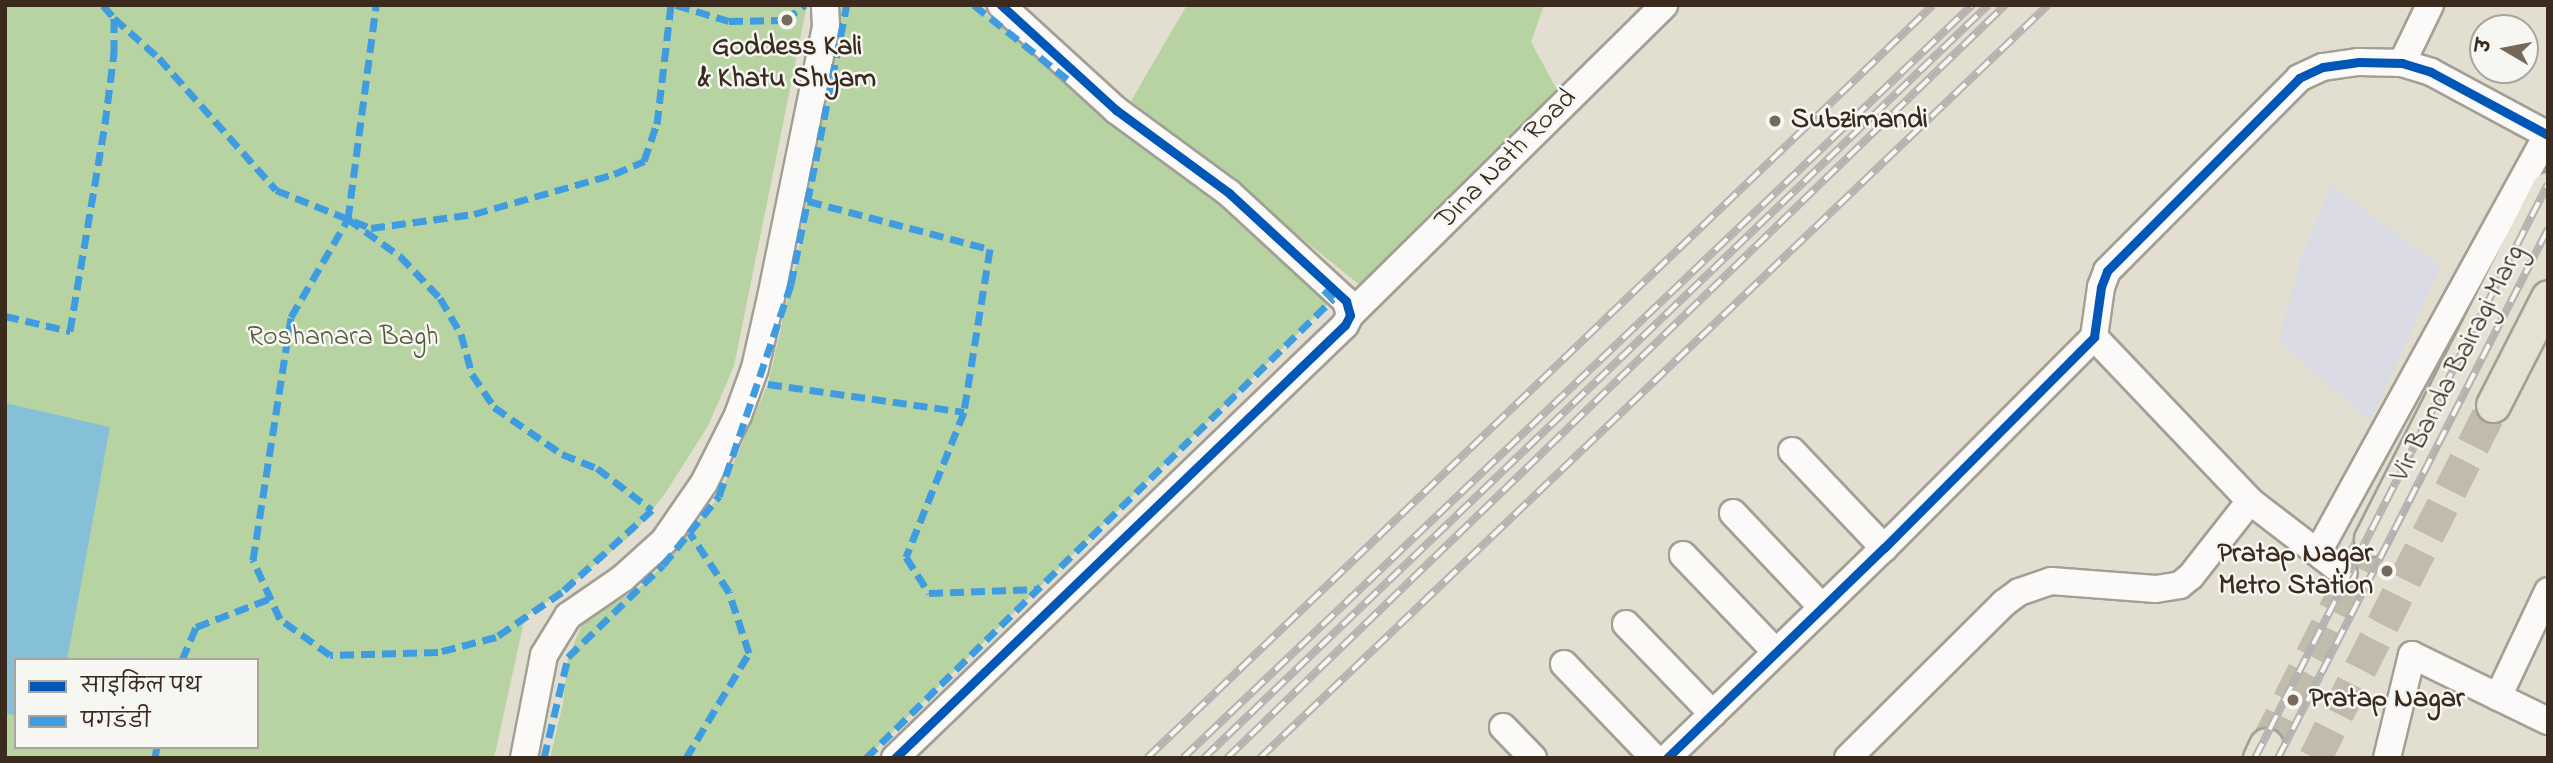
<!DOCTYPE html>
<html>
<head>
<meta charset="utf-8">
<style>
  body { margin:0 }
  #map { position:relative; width:2553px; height:763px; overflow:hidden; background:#e2dfd0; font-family:"Indie Flower","Playpen Sans Deva",sans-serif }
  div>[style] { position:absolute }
  .built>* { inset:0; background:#dbdbe6 }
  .green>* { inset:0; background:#b7d3a1 }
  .water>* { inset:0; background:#86c0d8 }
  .major-tunnel>* { height:33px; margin-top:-16.5px; transform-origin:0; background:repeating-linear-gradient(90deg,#c1bbac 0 33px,transparent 0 50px) }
  .roads { filter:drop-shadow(2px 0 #a29f95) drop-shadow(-2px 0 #a29f95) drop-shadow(0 2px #a29f95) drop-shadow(0 -2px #a29f95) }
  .minor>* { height:26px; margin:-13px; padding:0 13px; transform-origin:13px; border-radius:13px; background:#fbfaf8 }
  .major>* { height:33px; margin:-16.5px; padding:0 16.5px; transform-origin:16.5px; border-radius:16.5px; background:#e5e1d3 }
  .rail>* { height:8px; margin-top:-4px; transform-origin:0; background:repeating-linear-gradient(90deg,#f6f6f2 0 16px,#b5b3af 0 32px); box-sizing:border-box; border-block:2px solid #b5b3af }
  .quiet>* { height:7px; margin-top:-3.5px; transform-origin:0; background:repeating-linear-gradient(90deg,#3f9ce0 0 14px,transparent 0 21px) }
  .cycleway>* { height:9px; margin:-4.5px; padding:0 4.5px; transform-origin:4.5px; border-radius:4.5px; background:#0057b8 }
  .dots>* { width:19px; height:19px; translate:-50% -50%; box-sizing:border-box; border:4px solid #f6f6f2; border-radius:50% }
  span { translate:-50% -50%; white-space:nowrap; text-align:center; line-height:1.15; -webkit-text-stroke:5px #f6f6f2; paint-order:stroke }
  .poi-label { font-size:28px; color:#3b2a1e; font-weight:700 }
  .left { translate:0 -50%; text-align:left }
  .right { translate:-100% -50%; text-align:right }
  .street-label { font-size:28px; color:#3b2a1e }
  .park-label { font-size:28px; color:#565a3a }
  .frame { position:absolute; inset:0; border:7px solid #3b2a1e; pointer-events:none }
  .legend { position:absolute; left:14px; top:658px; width:245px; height:91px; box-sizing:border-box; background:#f6f6f2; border:2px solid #aba49d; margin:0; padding:9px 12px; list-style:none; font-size:21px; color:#3b2a1e }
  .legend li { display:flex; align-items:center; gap:14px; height:35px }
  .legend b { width:35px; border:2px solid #aba49d }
  .north { position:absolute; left:2469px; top:14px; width:70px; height:70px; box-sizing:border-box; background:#f6f6f2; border:2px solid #aba49d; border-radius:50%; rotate:280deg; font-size:19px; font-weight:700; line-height:28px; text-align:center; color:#3b2a1e }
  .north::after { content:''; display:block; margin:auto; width:24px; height:32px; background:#75695c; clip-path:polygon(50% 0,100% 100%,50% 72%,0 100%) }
</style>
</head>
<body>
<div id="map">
  <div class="built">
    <i style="clip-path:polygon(2331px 185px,2441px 266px,2370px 421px,2278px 341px,2303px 252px)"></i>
  </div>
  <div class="green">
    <i style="clip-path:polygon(evenodd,5px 5px,807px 5px,734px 366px,708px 426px,666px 492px,636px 531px,562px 592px,525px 617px,494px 758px,5px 758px,5px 5px,16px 660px,257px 660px,257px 747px,16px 747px,16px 660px)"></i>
    <i style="clip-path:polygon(842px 5px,974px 5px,1249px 221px,1333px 299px,866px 758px,550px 758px,563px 703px,568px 657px,582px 625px,611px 604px,636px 591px,663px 565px,719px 496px,768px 384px,797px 258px,837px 13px)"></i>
    <i style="clip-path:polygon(1187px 5px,1544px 5px,1531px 42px,1562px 99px,1366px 290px,1131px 101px)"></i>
  </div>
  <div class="water">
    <i style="clip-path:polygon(5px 403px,110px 427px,67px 660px,16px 660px,16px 716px,5px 713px)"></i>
  </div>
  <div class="major-tunnel">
    <i style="left:2266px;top:745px;width:231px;rotate:-63deg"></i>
    <i style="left:2315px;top:758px;width:395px;rotate:-63.2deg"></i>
  </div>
  <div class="roads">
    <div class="minor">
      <i style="left:2402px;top:63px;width:64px;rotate:-64.2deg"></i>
      <i style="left:1350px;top:315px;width:441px;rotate:-44.6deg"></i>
      <i style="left:2094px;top:337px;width:226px;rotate:46.4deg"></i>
      <i style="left:1792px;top:451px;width:134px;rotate:46.5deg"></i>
      <i style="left:1733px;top:513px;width:129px;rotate:46.6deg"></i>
      <i style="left:2318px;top:552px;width:478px;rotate:-61.2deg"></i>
      <i style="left:1683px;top:555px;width:134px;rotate:46.2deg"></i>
      <i style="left:1626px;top:624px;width:125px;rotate:46deg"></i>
      <i style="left:1564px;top:664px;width:130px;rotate:46.2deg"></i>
      <i style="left:2498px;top:697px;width:117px;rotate:-64.7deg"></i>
      <i style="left:1503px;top:727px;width:43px;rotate:45.9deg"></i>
      <i style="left:524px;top:758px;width:105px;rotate:-79deg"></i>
      <i style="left:544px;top:655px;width:46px;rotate:-58.4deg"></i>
      <i style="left:568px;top:616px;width:67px;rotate:-34.6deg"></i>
      <i style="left:623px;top:578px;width:55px;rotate:-42.1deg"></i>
      <i style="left:664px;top:541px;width:70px;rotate:-55.4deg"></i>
      <i style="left:704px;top:483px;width:76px;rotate:-63.4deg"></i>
      <i style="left:738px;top:415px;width:50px;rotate:-70.1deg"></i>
      <i style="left:755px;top:368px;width:73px;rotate:-77.3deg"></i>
      <i style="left:771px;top:297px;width:277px;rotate:-78.5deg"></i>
      <i style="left:826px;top:26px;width:21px;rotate:-93deg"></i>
      <i style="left:895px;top:758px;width:624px;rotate:-43.9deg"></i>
      <i style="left:1345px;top:325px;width:11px;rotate:-63deg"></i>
      <i style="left:1350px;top:315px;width:15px;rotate:-106deg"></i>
      <i style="left:1346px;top:301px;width:159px;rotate:-137.3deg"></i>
      <i style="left:1229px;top:193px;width:140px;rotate:-143.7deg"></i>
      <i style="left:1116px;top:110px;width:156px;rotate:-137.6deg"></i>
      <i style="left:1667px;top:758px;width:302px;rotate:-44.1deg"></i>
      <i style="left:1884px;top:548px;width:298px;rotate:-45.1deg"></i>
      <i style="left:2094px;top:337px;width:50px;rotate:-82deg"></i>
      <i style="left:2101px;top:287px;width:17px;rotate:-69deg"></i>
      <i style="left:2107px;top:271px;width:272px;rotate:-45.1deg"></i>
      <i style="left:2299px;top:78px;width:26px;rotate:-25deg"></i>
      <i style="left:2323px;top:67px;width:36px;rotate:-8deg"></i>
      <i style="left:2359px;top:62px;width:43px;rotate:1.3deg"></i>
      <i style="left:2402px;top:63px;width:30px;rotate:17deg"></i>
      <i style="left:2431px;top:72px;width:133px;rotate:28.3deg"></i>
      <i style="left:1848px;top:758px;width:220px;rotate:-44.8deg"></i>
      <i style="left:2004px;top:603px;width:19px;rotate:-36deg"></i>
      <i style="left:2019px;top:592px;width:34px;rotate:-19deg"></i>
      <i style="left:2051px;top:581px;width:105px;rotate:4.4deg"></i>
      <i style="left:2156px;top:589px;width:24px;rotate:-9deg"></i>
      <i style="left:2180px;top:585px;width:14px;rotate:-39deg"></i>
      <i style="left:2191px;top:576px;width:95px;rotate:-51.8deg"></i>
      <i style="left:2250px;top:501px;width:118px;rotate:37.5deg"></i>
      <i style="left:2387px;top:758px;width:106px;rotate:-76.4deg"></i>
      <i style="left:2412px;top:655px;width:151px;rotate:25.9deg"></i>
    </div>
    <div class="major">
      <i style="left:2493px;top:405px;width:121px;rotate:-63deg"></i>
      <i style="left:2371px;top:539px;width:392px;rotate:-63.2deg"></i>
      <i style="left:2260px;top:758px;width:14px;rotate:-65deg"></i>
    </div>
  </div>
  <div class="rail">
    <i style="left:1147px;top:758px;width:1088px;rotate:-43.77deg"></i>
    <i style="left:1183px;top:758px;width:1091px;rotate:-43.66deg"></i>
    <i style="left:1204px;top:758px;width:1087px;rotate:-43.84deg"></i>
    <i style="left:1227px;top:758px;width:1083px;rotate:-44.06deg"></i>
    <i style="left:1260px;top:758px;width:1090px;rotate:-43.7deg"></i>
    <i style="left:2255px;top:758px;width:644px;rotate:-62.96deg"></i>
    <i style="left:2278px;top:758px;width:594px;rotate:-62.96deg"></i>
  </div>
  <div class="quiet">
    <i style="left:103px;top:5px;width:17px;rotate:50deg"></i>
    <i style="left:676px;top:5px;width:55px;rotate:16.8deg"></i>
    <i style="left:729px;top:21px;width:56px;rotate:-1deg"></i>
    <i style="left:785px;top:20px;width:25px;rotate:-37deg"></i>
    <i style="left:974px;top:5px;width:122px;rotate:38.4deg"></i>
    <i style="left:808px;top:201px;width:188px;rotate:14.8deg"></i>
    <i style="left:990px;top:249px;width:165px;rotate:99.1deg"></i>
    <i style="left:964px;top:412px;width:156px;rotate:111.8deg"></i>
    <i style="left:906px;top:557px;width:43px;rotate:57.4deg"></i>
    <i style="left:929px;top:593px;width:110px;rotate:-2.1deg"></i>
    <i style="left:348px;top:219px;width:64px;rotate:35.4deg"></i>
    <i style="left:400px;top:256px;width:58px;rotate:46.4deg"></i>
    <i style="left:440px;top:298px;width:42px;rotate:59.7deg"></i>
    <i style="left:461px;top:334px;width:41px;rotate:74.6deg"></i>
    <i style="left:472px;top:374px;width:40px;rotate:56deg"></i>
    <i style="left:494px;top:407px;width:83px;rotate:34.7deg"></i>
    <i style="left:562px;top:454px;width:38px;rotate:22deg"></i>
    <i style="left:597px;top:468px;width:69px;rotate:37.4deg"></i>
    <i style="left:652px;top:510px;width:122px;rotate:137.7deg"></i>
    <i style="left:562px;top:592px;width:80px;rotate:145.7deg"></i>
    <i style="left:496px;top:637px;width:60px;rotate:165.5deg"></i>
    <i style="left:438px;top:652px;width:108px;rotate:178.4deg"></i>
    <i style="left:330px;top:655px;width:62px;rotate:-144.2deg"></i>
    <i style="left:280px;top:619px;width:65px;rotate:-114.6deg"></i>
    <i style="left:253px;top:560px;width:246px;rotate:-81.1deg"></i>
    <i style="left:291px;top:317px;width:113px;rotate:-59.8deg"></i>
    <i style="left:348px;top:219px;width:216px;rotate:-82.5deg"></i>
    <i style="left:5px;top:316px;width:67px;rotate:13deg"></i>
    <i style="left:70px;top:331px;width:210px;rotate:-80.4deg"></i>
    <i style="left:105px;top:124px;width:72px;rotate:-82.8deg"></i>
    <i style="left:114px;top:53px;width:35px;rotate:-90deg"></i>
    <i style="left:114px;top:18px;width:60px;rotate:41.6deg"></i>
    <i style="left:159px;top:58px;width:176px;rotate:48.4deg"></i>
    <i style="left:276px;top:190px;width:102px;rotate:21.8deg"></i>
    <i style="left:371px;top:228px;width:104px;rotate:-7.7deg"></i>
    <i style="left:474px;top:214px;width:146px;rotate:-15.9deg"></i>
    <i style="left:614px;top:174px;width:33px;rotate:-23deg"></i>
    <i style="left:644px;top:161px;width:39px;rotate:-71deg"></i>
    <i style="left:657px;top:124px;width:120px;rotate:-83.3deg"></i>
    <i style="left:768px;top:384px;width:198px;rotate:8.1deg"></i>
    <i style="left:182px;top:660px;width:36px;rotate:-67deg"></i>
    <i style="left:196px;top:627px;width:80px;rotate:-21.1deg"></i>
    <i style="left:155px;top:758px;width:11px;rotate:-80deg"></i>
    <i style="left:544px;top:758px;width:104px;rotate:-76.6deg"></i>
    <i style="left:568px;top:657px;width:132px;rotate:-44.1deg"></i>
    <i style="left:663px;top:565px;width:89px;rotate:-50.9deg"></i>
    <i style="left:719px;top:496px;width:224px;rotate:-71.2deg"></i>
    <i style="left:791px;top:284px;width:285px;rotate:-78.7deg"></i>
    <i style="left:686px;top:758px;width:122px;rotate:-59deg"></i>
    <i style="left:749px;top:653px;width:64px;rotate:-108.2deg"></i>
    <i style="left:729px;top:592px;width:71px;rotate:-123.5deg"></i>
    <i style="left:866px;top:758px;width:655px;rotate:-44.51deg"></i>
    <i style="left:1333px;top:299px;width:13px;rotate:-135deg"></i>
  </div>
  <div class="cycleway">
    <i style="left:895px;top:758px;width:624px;rotate:-43.9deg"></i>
    <i style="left:1345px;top:325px;width:11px;rotate:-63deg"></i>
    <i style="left:1350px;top:315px;width:15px;rotate:-106deg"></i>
    <i style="left:1346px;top:301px;width:159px;rotate:-137.3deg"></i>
    <i style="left:1229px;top:193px;width:140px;rotate:-143.7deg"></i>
    <i style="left:1116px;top:110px;width:156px;rotate:-137.6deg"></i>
    <i style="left:1667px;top:758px;width:302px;rotate:-44.1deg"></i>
    <i style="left:1884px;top:548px;width:298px;rotate:-45.1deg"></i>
    <i style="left:2094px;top:337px;width:50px;rotate:-82deg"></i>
    <i style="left:2101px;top:287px;width:17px;rotate:-69deg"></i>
    <i style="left:2107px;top:271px;width:272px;rotate:-45.1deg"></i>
    <i style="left:2299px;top:78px;width:26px;rotate:-25deg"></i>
    <i style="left:2323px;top:67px;width:36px;rotate:-8deg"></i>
    <i style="left:2359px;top:62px;width:43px;rotate:1.3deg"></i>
    <i style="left:2402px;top:63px;width:30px;rotate:17deg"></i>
    <i style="left:2431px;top:72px;width:133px;rotate:28.3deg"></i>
  </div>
  <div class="dots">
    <i style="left:787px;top:20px;background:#75695c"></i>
    <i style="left:1775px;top:121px;background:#75695c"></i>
    <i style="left:2387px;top:571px;background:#75695c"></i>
    <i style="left:2293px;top:700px;background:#75695c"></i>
  </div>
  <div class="poi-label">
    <span style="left:787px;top:64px">Goddess Kali<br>&amp; Khatu Shyam</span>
    <span class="left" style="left:1791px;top:121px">Subzimandi</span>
    <span class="right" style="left:2373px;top:571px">Pratap Nagar<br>Metro Station</span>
    <span class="left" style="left:2309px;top:700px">Pratap Nagar</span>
  </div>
  <div class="street-label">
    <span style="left:1507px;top:160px;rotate:-45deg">Dina Nath Road</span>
    <span style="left:2459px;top:364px;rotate:-63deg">Vir Banda Bairagi Marg</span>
  </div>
  <div class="park-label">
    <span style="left:343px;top:338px">Roshanara Bagh</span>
  </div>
  <div class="frame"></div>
  <ul class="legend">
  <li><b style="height:9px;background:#0057b8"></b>साइकिल पथ</li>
  <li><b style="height:9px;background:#3f9ce0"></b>पगडंडी</li>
  </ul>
  <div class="north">उ</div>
</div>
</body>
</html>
